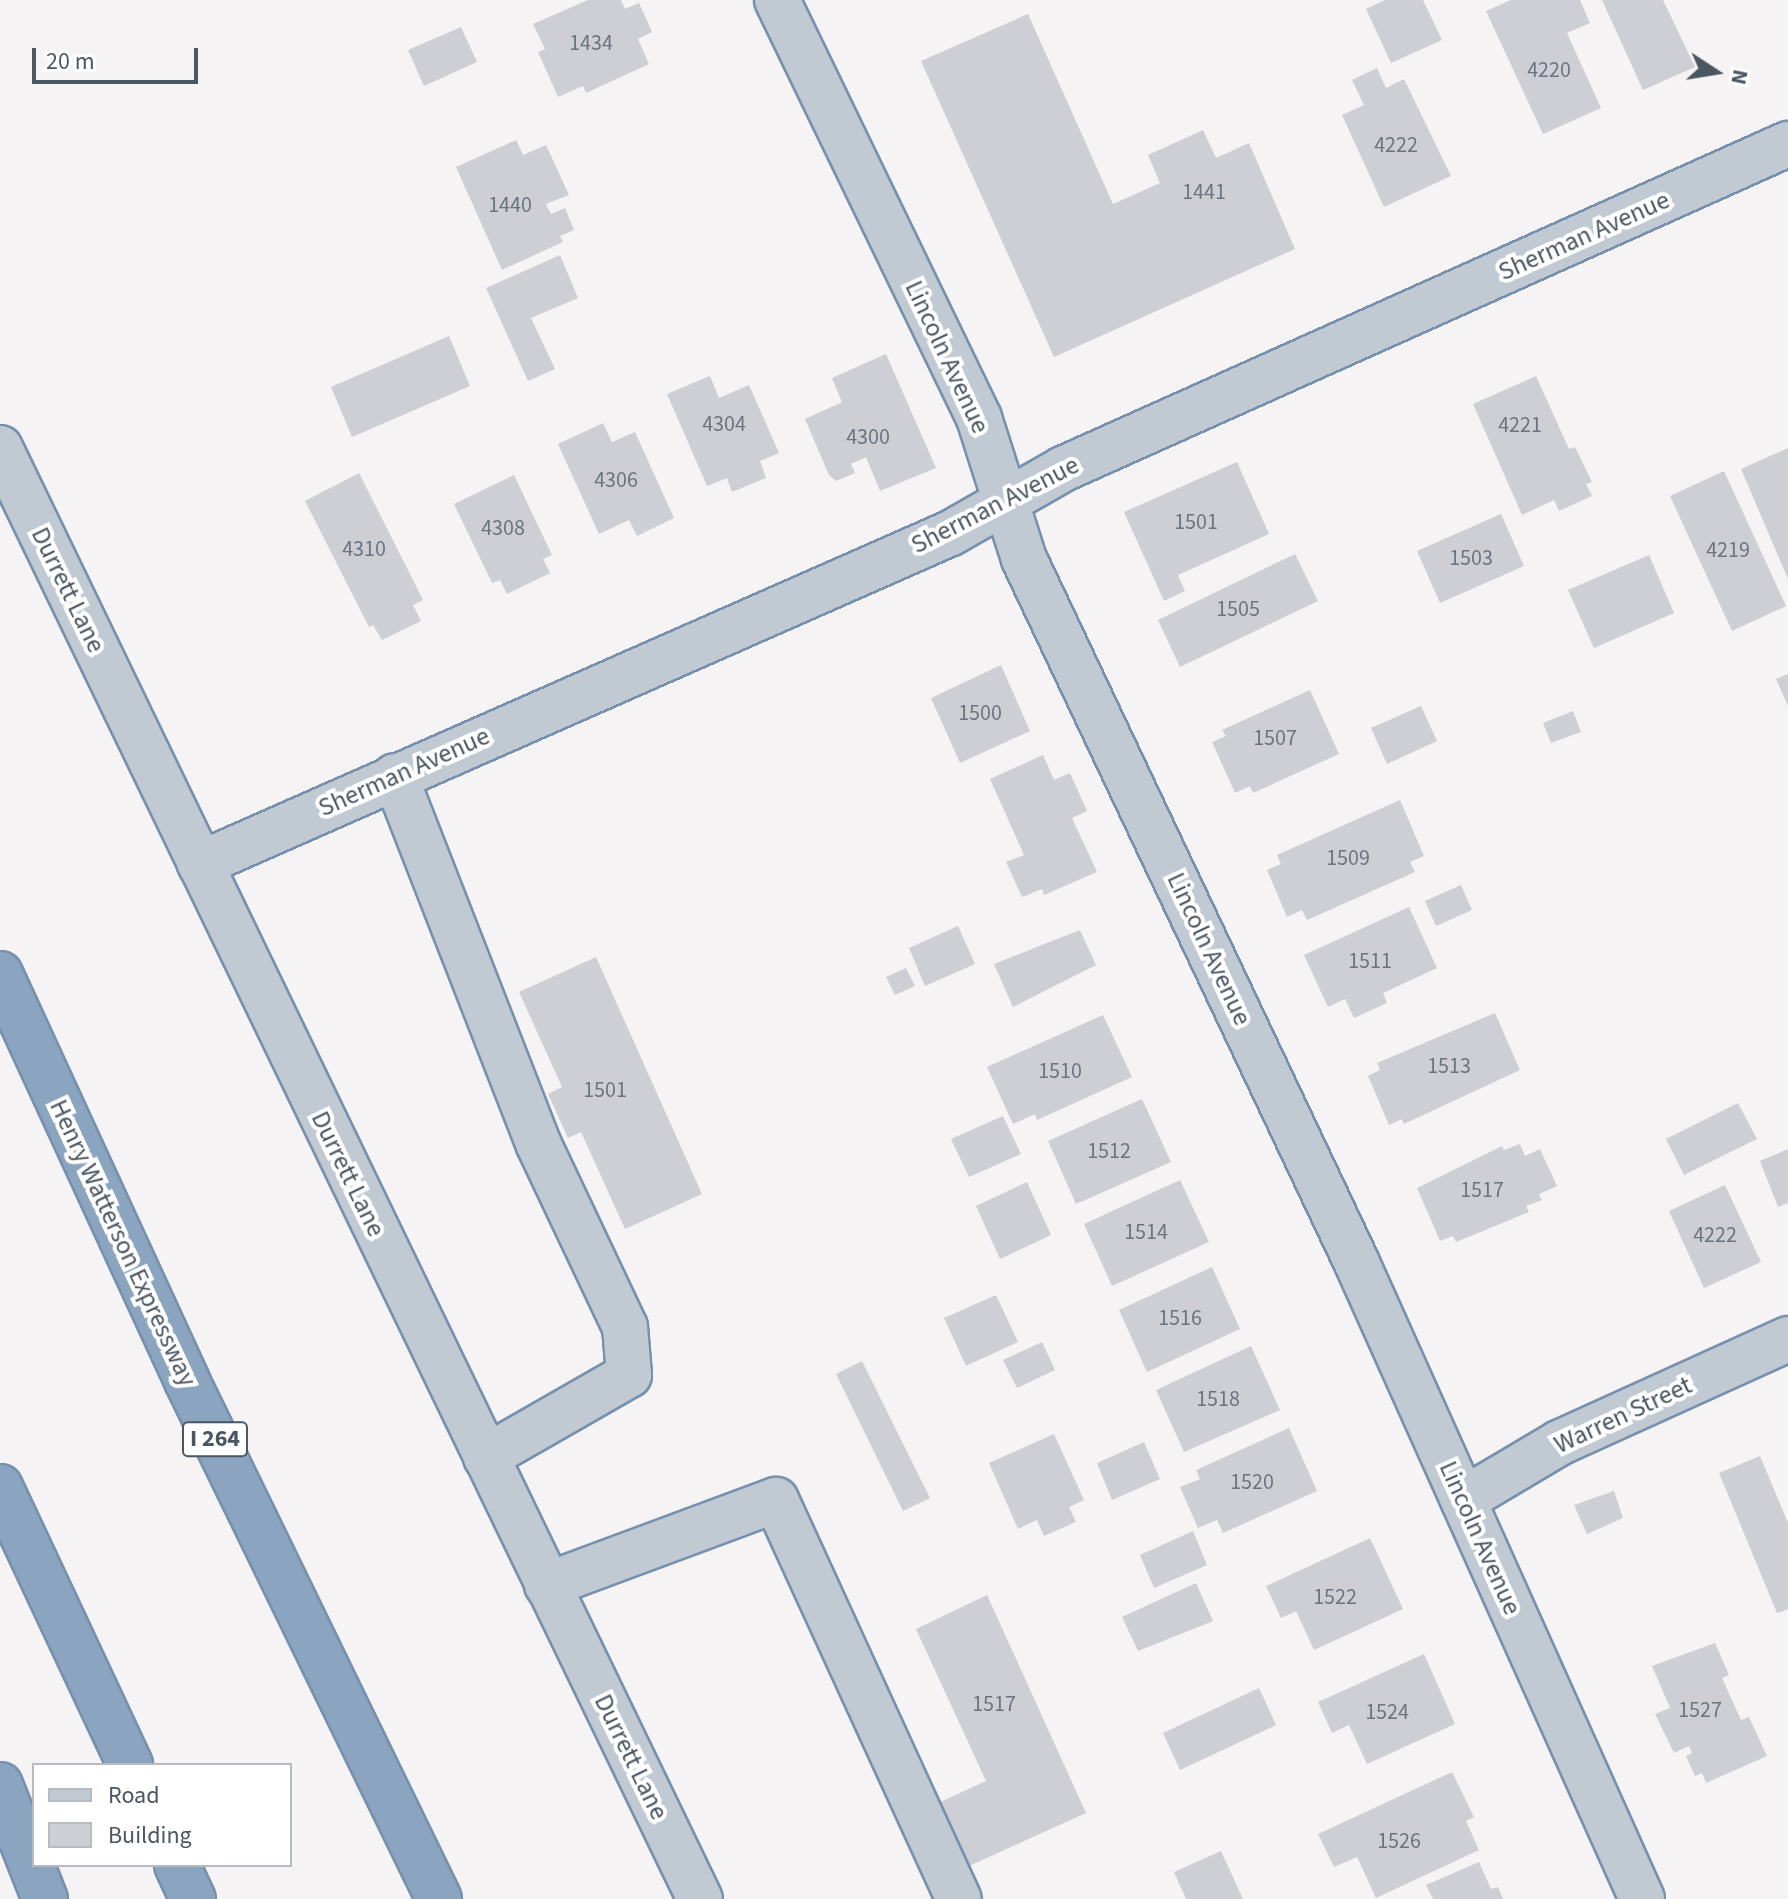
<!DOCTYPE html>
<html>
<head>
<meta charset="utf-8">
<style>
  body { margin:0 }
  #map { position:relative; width:1788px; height:1899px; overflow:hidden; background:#f5f3f3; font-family:"Source Sans 3",sans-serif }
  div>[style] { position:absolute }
  .building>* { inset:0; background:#cdcfd5 }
  .roads { filter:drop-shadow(2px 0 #7690ad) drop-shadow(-2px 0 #7690ad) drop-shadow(0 2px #7690ad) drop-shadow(0 -2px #7690ad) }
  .minor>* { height:44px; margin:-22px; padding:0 22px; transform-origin:22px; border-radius:22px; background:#c1cad2 }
  .highway>* { height:44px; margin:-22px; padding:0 22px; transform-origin:22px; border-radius:22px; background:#8ba5c1 }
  span { translate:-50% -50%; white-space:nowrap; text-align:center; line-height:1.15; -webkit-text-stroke:8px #fff; paint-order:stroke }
  .number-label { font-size:22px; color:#6b747e }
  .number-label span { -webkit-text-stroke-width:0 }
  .shield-label span { padding:2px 6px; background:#fff; border:2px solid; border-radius:6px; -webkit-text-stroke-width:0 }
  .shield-label { font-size:24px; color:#4a5661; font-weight:700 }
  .street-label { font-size:26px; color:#4a5661 }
  .legend { position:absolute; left:32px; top:1763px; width:260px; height:104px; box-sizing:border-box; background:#fff; border:2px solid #b7bbc0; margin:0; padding:10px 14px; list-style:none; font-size:24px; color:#4a5661 }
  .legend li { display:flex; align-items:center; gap:16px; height:40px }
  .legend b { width:40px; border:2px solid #b7bbc0 }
  .north { position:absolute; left:1676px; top:32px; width:80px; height:80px; -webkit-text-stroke:6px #fff; paint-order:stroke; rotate:102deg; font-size:22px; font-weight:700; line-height:32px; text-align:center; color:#4a5661 }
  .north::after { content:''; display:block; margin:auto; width:28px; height:36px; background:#4a5661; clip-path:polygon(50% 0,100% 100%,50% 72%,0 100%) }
  .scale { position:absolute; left:32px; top:48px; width:166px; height:36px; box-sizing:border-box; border:4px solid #4a5661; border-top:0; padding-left:10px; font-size:24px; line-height:28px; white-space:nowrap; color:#4a5661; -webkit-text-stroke:6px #fff; paint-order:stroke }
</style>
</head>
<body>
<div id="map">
  <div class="building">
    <i style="clip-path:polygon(588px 0,621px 0,625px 9px,639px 3px,652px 32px,638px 39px,649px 64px,586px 93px,583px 86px,558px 97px,538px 52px,545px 49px,533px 24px)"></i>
    <i style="clip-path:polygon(1385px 0,1423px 0,1442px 40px,1391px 63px,1366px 9px)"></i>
    <i style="clip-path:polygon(1511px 0,1580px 0,1590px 23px,1567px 33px,1601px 108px,1543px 134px,1486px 11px)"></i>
    <i style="clip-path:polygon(1602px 0,1663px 0,1695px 67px,1643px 90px)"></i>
    <i style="clip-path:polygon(1028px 14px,1113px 204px,1160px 183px,1148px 155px,1203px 130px,1216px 158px,1249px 143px,1295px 249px,1054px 357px,921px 61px)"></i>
    <i style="clip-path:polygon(461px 27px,477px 62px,424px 86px,408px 50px)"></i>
    <i style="clip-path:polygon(1377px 68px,1386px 88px,1404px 79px,1451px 176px,1384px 207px,1342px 115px,1364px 105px,1352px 80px)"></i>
    <i style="clip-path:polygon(516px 140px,523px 155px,546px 145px,569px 195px,546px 204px,551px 214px,565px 208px,574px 230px,560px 236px,563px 242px,502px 270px,456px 167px)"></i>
    <i style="clip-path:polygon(560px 255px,578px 298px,531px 318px,555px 369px,528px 381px,486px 288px)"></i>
    <i style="clip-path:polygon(449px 336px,470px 386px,352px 437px,331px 387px)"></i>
    <i style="clip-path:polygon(886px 354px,936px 468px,880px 491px,866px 457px,851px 464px,855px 473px,836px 481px,829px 475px,805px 419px,842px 402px,832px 378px)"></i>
    <i style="clip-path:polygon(710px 376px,719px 398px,749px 385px,779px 453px,760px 461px,766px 478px,732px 492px,727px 478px,707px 486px,667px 394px)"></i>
    <i style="clip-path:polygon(1536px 376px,1569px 449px,1575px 447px,1592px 482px,1586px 484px,1592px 496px,1559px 511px,1554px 500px,1522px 515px,1473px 404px)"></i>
    <i style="clip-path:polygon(603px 423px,612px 442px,635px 432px,674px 518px,637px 536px,629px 520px,599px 534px,558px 444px)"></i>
    <i style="clip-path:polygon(1788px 448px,1788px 579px,1741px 469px)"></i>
    <i style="clip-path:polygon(1237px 462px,1269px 534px,1178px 575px,1185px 591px,1164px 601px,1124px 512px)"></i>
    <i style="clip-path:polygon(1724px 471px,1786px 606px,1732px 631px,1670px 496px)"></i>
    <i style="clip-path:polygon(359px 473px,423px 600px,413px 605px,421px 621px,382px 640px,373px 625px,369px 627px,305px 501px)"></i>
    <i style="clip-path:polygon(514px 475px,552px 555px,543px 559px,550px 573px,507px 594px,500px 580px,492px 583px,454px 504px)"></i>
    <i style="clip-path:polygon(1501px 514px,1524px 566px,1440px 603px,1417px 551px)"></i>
    <i style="clip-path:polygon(1295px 554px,1318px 601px,1180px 667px,1158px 620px)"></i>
    <i style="clip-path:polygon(1649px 555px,1674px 613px,1594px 648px,1568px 590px)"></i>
    <i style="clip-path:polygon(1001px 665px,1030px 731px,960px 763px,931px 698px)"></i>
    <i style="clip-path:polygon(1788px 674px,1788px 706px,1776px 679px)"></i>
    <i style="clip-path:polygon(1310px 690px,1339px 754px,1253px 793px,1250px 786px,1235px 793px,1212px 742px,1226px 736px,1222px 730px)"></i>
    <i style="clip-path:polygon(1421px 706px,1437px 741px,1387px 764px,1371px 728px)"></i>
    <i style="clip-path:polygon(1573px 711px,1581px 732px,1551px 743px,1543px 723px)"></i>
    <i style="clip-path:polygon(1043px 755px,1054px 780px,1070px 773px,1087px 811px,1072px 818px,1097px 872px,1044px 895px,1042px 889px,1022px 897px,1006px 862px,1024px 855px,990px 779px)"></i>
    <i style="clip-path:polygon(1400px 800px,1424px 856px,1410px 862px,1415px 872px,1307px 920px,1302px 910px,1287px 917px,1267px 870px,1281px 864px,1277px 855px)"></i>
    <i style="clip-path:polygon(1461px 885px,1472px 910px,1436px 926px,1425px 901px)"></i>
    <i style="clip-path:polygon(1409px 907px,1437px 968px,1383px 993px,1387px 1003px,1354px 1018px,1345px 999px,1328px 1007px,1304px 955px)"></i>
    <i style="clip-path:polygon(958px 926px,975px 964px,925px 986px,909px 948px)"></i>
    <i style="clip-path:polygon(1080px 930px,1096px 965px,1013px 1007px,994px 964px)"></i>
    <i style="clip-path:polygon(596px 957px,702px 1194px,625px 1229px,581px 1132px,568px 1138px,548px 1094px,562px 1087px,519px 992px)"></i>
    <i style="clip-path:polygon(906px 968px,915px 986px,895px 995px,886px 977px)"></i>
    <i style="clip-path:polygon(1495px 1013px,1520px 1070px,1404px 1124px,1402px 1119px,1389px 1125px,1368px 1076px,1380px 1070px,1377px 1063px)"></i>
    <i style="clip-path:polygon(1103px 1015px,1132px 1077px,1037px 1120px,1035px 1114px,1013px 1124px,987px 1067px)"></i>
    <i style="clip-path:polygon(1142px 1099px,1171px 1162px,1076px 1204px,1048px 1141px)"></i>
    <i style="clip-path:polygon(1738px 1103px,1757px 1139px,1684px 1175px,1666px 1139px)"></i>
    <i style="clip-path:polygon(1003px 1116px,1021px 1154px,969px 1177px,951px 1139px)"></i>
    <i style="clip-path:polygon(1520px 1144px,1525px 1156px,1540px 1149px,1557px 1186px,1539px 1194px,1542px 1200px,1526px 1206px,1529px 1212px,1456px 1242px,1453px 1236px,1440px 1241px,1417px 1188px,1502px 1146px,1504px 1150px)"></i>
    <i style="clip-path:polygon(1788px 1149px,1788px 1203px,1778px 1207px,1760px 1161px)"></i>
    <i style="clip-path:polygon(1180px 1180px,1209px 1242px,1112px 1286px,1084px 1224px)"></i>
    <i style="clip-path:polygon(1027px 1182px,1051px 1235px,1000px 1259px,976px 1206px)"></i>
    <i style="clip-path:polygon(1725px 1185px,1761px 1262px,1704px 1288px,1669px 1211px)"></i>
    <i style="clip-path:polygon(1212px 1267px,1240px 1329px,1147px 1372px,1119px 1310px)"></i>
    <i style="clip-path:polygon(996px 1295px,1018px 1342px,966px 1366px,944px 1318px)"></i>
    <i style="clip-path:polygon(1042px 1342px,1055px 1370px,1017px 1388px,1003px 1360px)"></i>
    <i style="clip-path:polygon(1251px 1346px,1280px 1410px,1184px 1452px,1156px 1390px)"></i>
    <i style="clip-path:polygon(862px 1361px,930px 1498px,903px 1511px,836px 1374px)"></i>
    <i style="clip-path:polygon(1289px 1428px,1317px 1491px,1223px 1533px,1217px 1520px,1198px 1528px,1180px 1487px,1200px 1479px,1196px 1470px)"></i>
    <i style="clip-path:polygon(1054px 1434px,1084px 1500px,1069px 1507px,1076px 1522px,1044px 1536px,1037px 1520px,1018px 1529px,989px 1463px)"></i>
    <i style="clip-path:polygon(1144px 1442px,1160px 1479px,1112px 1500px,1097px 1463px)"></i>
    <i style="clip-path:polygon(1760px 1456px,1788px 1523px,1788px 1609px,1777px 1613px,1719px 1473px)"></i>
    <i style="clip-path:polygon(1614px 1491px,1623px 1518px,1587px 1534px,1574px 1505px)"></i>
    <i style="clip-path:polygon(1193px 1531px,1207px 1565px,1154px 1588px,1140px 1555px)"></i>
    <i style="clip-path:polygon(1370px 1538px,1403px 1609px,1314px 1650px,1296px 1611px,1281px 1618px,1266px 1586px)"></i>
    <i style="clip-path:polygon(1196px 1583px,1213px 1621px,1138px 1651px,1122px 1617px)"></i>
    <i style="clip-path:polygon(987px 1595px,1086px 1813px,967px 1867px,938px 1803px,986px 1781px,916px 1629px)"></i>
    <i style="clip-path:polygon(1715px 1643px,1729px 1675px,1722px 1678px,1741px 1720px,1749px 1717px,1767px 1756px,1706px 1783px,1702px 1773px,1695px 1776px,1686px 1756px,1692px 1753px,1689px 1746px,1674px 1753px,1655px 1714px,1670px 1708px,1652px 1666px)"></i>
    <i style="clip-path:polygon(1424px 1654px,1455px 1724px,1367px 1764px,1349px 1725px,1332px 1733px,1318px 1702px)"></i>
    <i style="clip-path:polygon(1259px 1688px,1276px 1725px,1180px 1770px,1163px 1733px)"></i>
    <i style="clip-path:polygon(1452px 1772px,1474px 1817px,1466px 1821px,1479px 1850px,1376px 1898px,1357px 1857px,1334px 1867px,1318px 1834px)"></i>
    <i style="clip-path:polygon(1221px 1851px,1243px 1899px,1186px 1899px,1174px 1872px)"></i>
    <i style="clip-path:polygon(1479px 1862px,1491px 1889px,1498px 1887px,1503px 1899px,1433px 1899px,1426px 1885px)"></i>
  </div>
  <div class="roads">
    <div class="minor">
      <i style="left:777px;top:0;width:464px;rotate:64.2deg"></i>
      <i style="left:979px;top:418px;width:148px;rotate:72.3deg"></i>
      <i style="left:1024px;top:559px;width:777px;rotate:64.69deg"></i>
      <i style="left:1356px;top:1261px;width:699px;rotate:65.85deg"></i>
      <i style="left:0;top:448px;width:1611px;rotate:64.25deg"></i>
      <i style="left:395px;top:776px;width:394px;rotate:68.7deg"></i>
      <i style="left:538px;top:1143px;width:204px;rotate:64.7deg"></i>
      <i style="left:625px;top:1327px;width:48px;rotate:85.2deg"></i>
      <i style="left:629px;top:1375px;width:165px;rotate:150.2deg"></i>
      <i style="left:200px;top:864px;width:821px;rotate:-23.79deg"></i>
      <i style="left:951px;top:533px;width:129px;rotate:-29.7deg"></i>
      <i style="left:1063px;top:469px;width:795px;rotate:-24.15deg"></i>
      <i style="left:1463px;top:1500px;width:112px;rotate:-30.7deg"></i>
      <i style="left:1559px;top:1443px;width:252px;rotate:-24.4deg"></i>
      <i style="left:547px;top:1585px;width:244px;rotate:-20.4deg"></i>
      <i style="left:776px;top:1500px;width:439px;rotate:65.4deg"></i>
    </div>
    <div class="highway">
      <i style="left:0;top:974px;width:448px;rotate:65.3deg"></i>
      <i style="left:187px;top:1381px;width:576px;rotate:64.06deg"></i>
      <i style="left:0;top:1487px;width:307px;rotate:64.9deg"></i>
      <i style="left:0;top:1785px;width:123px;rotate:68.5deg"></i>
      <i style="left:177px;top:1865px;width:38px;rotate:65deg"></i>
    </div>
  </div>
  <div class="number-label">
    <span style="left:591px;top:44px">1434</span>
    <span style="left:1549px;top:71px">4220</span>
    <span style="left:1396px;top:146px">4222</span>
    <span style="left:1204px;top:193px">1441</span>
    <span style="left:510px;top:206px">1440</span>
    <span style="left:724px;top:425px">4304</span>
    <span style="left:1520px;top:426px">4221</span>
    <span style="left:868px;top:438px">4300</span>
    <span style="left:616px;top:481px">4306</span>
    <span style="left:1196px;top:523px">1501</span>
    <span style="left:503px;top:529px">4308</span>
    <span style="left:364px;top:550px">4310</span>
    <span style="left:1728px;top:551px">4219</span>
    <span style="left:1471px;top:559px">1503</span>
    <span style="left:1238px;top:610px">1505</span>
    <span style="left:980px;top:714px">1500</span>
    <span style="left:1275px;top:739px">1507</span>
    <span style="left:1348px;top:859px">1509</span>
    <span style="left:1370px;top:962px">1511</span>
    <span style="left:1449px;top:1067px">1513</span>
    <span style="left:1060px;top:1072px">1510</span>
    <span style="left:605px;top:1091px">1501</span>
    <span style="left:1109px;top:1152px">1512</span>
    <span style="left:1482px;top:1191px">1517</span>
    <span style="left:1146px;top:1233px">1514</span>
    <span style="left:1715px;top:1236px">4222</span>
    <span style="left:1180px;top:1319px">1516</span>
    <span style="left:1218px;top:1400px">1518</span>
    <span style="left:1252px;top:1483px">1520</span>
    <span style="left:1335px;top:1598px">1522</span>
    <span style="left:994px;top:1705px">1517</span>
    <span style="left:1700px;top:1711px">1527</span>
    <span style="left:1387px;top:1713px">1524</span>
    <span style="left:1399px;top:1842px">1526</span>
  </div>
  <div class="shield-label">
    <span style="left:215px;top:1439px">I 264</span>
  </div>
  <div class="street-label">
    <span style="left:1584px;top:236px;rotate:-24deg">Sherman Avenue</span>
    <span style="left:947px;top:357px;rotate:65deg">Lincoln Avenue</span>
    <span style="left:995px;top:505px;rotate:-27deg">Sherman Avenue</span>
    <span style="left:68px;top:590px;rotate:64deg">Durrett Lane</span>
    <span style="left:404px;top:772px;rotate:-24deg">Sherman Avenue</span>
    <span style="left:1209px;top:949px;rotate:65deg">Lincoln Avenue</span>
    <span style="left:348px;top:1174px;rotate:64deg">Durrett Lane</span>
    <span style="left:123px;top:1243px;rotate:65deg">Henry Watterson Expressway</span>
    <span style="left:1623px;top:1415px;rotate:-25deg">Warren Street</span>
    <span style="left:1480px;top:1538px;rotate:66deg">Lincoln Avenue</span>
    <span style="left:631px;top:1757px;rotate:64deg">Durrett Lane</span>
  </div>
  <ul class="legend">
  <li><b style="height:10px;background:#c1cad2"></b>Road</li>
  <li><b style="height:22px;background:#cdcfd5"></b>Building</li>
  </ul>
  <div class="north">N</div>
  <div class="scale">20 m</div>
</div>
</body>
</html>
